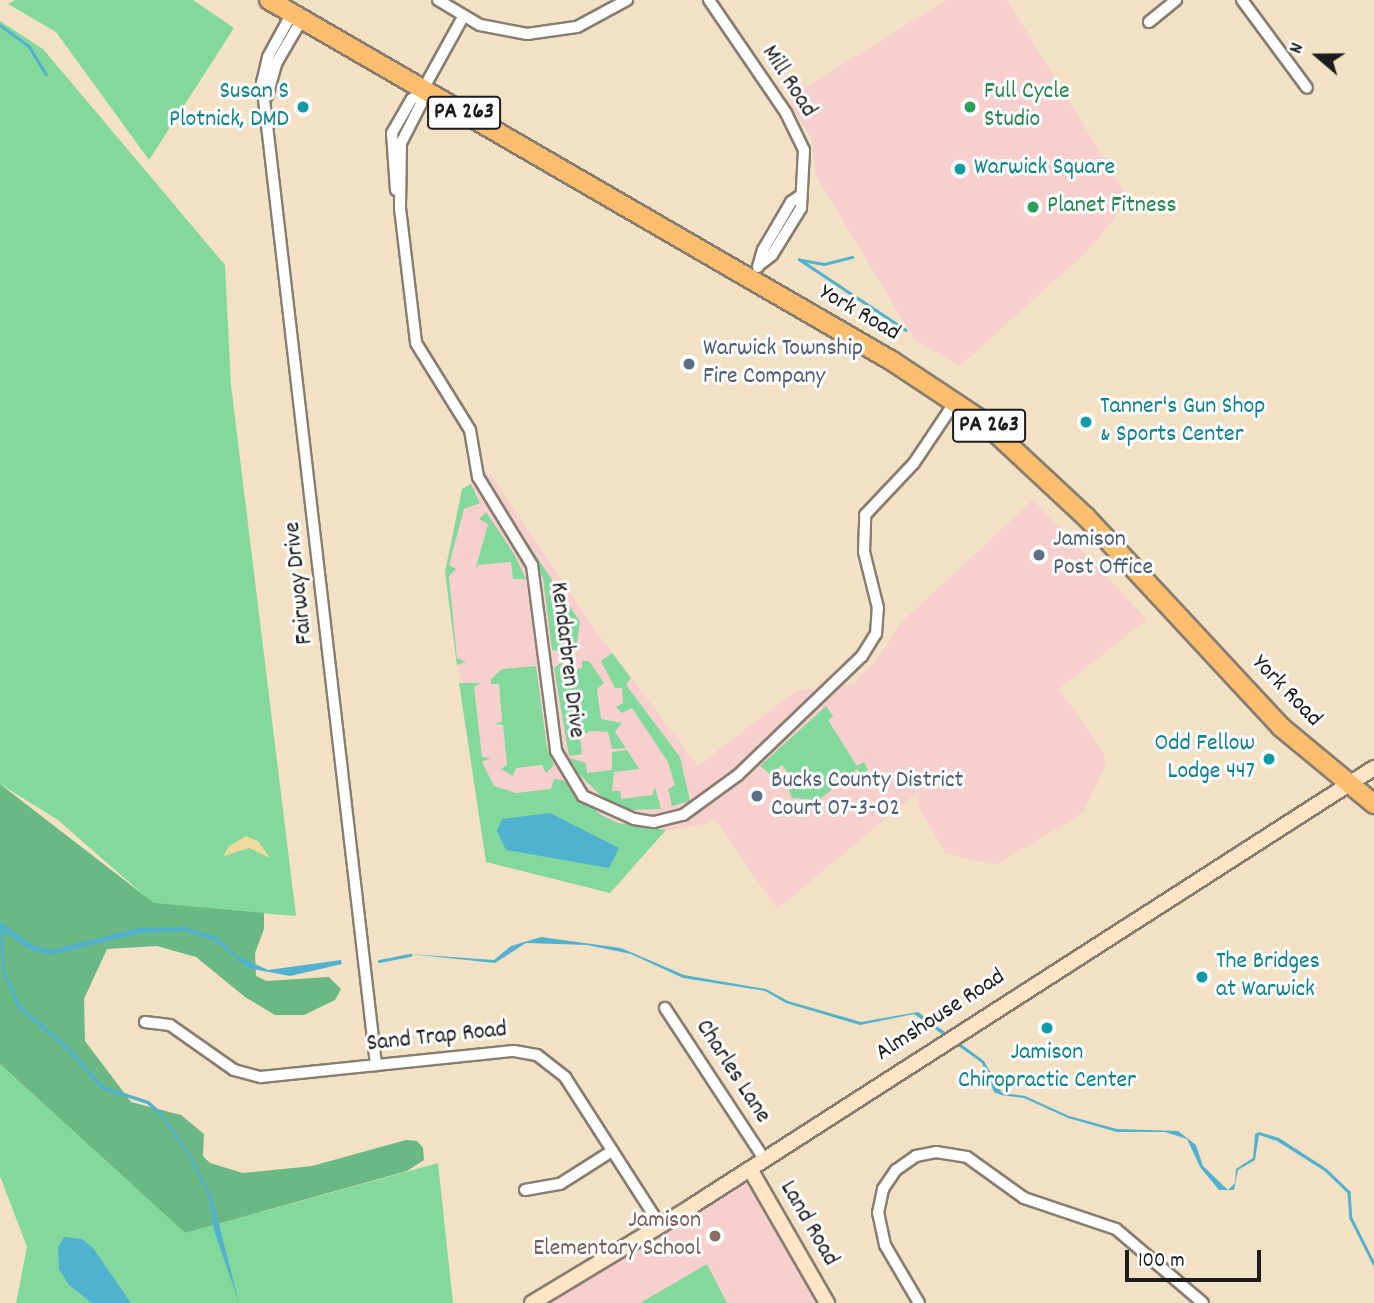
<!DOCTYPE html>
<html>
<head>
<meta charset="utf-8">
<style>
  body { margin:0 }
  #map { position:relative; width:1374px; height:1303px; overflow:hidden; background:#f3e1c5; font-family:Dekko,sans-serif }
  div>[style] { position:absolute }
  .built>* { inset:0; background:#f7d0cd }
  .green>* { inset:0; background:#83d99c }
  .forest>* { inset:0; background:#6ab984 }
  .sand>* { inset:0; background:#eeda9e }
  .water>* { inset:0; background:#50b2cf }
  .stream>* { height:2.5px; margin:-1.25px; padding:0 1.25px; transform-origin:1.25px; border-radius:1.25px; background:#50b2cf }
  .roads { filter:drop-shadow(2px 0 #887e70) drop-shadow(-2px 0 #887e70) drop-shadow(0 2px #887e70) drop-shadow(0 -2px #887e70) }
  .street>* { height:10px; margin:-5px; padding:0 5px; transform-origin:5px; border-radius:5px; background:#fff }
  .secondary>* { height:14px; margin:-7px; padding:0 7px; transform-origin:7px; border-radius:7px; background:#fde5c5 }
  .highway>* { height:18px; margin:-9px; padding:0 9px; transform-origin:9px; border-radius:9px; background:#fbbe6e }
  .dots>* { width:19px; height:19px; translate:-50% -50%; box-sizing:border-box; border:4px solid #fff; border-radius:50% }
  span { translate:-50% -50%; white-space:nowrap; text-align:center; line-height:1.15; -webkit-text-stroke:6px #fff; paint-order:stroke }
  .shield-label span { padding:2px 5px; background:#fff; border:2px solid; border-radius:5px; -webkit-text-stroke-width:0 }
  .shield-label { font-size:23px; color:#1c1c1c; font-weight:700 }
  .street-label { font-size:24px; color:#1c1c1c }
  .culture-label { font-size:24px; color:#0d838f }
  .right { translate:-100% -50%; text-align:right }
  .left { translate:0 -50%; text-align:left }
  .leisure-label { font-size:24px; color:#27864d }
  .service-label { font-size:24px; color:#4e5e75 }
  .education-label { font-size:24px; color:#785e54 }
  .north { position:absolute; left:1283px; top:21px; width:70px; height:70px; -webkit-text-stroke:5px #fff; paint-order:stroke; rotate:290deg; font-size:19px; font-weight:700; line-height:28px; text-align:center; color:#1c1c1c }
  .north::after { content:''; display:block; margin:auto; width:24px; height:32px; background:#1c1c1c; clip-path:polygon(50% 0,100% 100%,50% 72%,0 100%) }
  .scale { position:absolute; left:1125px; top:1250px; width:136px; height:32px; box-sizing:border-box; border:4px solid #1c1c1c; border-top:0; padding-left:9px; font-size:21px; line-height:24px; white-space:nowrap; color:#1c1c1c; -webkit-text-stroke:5px #fff; paint-order:stroke }
</style>
</head>
<body>
<div id="map">
  <div class="built">
    <i style="clip-path:polygon(946px 0,1007px 0,1124px 191px,1113px 221px,1085px 253px,960px 366px,914px 339px,816px 176px,812px 139px,787px 99px)"></i>
    <i style="clip-path:polygon(490px 474px,598px 634px,698px 766px,797px 690px,853px 684px,876px 661px,902px 622px,1033px 500px,1147px 619px,1059px 689px,1104px 753px,1105px 766px,1082px 814px,995px 865px,945px 853px,919px 807px,918px 792px,777px 909px,714px 818px,705px 824px,665px 831px,610px 893px,486px 862px,445px 572px,462px 489px)"></i>
    <i style="clip-path:polygon(750px 1169px,828px 1303px,533px 1303px)"></i>
  </div>
  <div class="green">
    <i style="clip-path:polygon(15px 0,193px 0,234px 28px,149px 160px,56px 32px,8px 4px)"></i>
    <i style="clip-path:polygon(0 21px,43px 49px,225px 265px,231px 385px,296px 916px,154px 904px,58px 820px,0 784px)"></i>
    <i style="clip-path:polygon(471px 484px,480px 503px,464px 509px,449px 565px,456px 569px,449px 576px,457px 658px,466px 662px,457px 665px,445px 572px,462px 489px)"></i>
    <i style="clip-path:polygon(486px 512px,514px 554px,526px 579px,513px 579px,511px 562px,478px 565px,475px 571px,488px 524px,479px 519px)"></i>
    <i style="clip-path:polygon(517px 527px,580px 622px,577px 643px,562px 646px,562px 652px,552px 650px,543px 578px)"></i>
    <i style="clip-path:polygon(612px 653px,631px 678px,626px 685px,680px 757px,690px 801px,672px 806px,668px 789px,675px 785px,668px 762px,632px 708px,622px 713px,616px 707px,623px 703px,622px 688px,615px 688px,601px 661px)"></i>
    <i style="clip-path:polygon(582px 661px,589px 661px,604px 683px,597px 689px,601px 719px,622px 723px,615px 732px,626px 748px,612px 749px,608px 732px,592px 731px,580px 735px,582px 754px,569px 756px,554px 668px,562px 662px,564px 670px,582px 668px)"></i>
    <i style="clip-path:polygon(536px 666px,547px 748px,554px 765px,546px 773px,542px 765px,516px 768px,513px 776px,501px 769px,507px 765px,503px 725px,495px 724px,502px 721px,499px 684px,491px 684px,491px 679px,502px 669px)"></i>
    <i style="clip-path:polygon(459px 683px,481px 683px,474px 687px,482px 757px,490px 758px,482px 762px,494px 786px,516px 793px,551px 789px,554px 779px,563px 780px,601px 815px,618px 823px,666px 830px,610px 893px,486px 862px)"></i>
    <i style="clip-path:polygon(826px 706px,833px 716px,828px 720px,857px 766px,864px 762px,868px 770px,862px 774px,857px 769px,819px 800px,792px 798px,789px 791px,797px 784px,782px 765px,770px 774px,760px 766px)"></i>
    <i style="clip-path:polygon(627px 750px,639px 769px,614px 772px,612px 791px,620px 791px,621px 799px,652px 795px,655px 787px,661px 809px,633px 810px,602px 797px,578px 773px,570px 758px,586px 763px,587px 773px,612px 770px,612px 752px)"></i>
    <i style="clip-path:polygon(0 1064px,185px 1233px,438px 1163px,453px 1303px,16px 1303px,27px 1247px,0 1176px)"></i>
    <i style="clip-path:polygon(707px 1264px,727px 1303px,640px 1303px)"></i>
  </div>
  <div class="forest">
    <i style="clip-path:polygon(0 784px,154px 903px,264px 913px,264px 929px,255px 953px,256px 976px,267px 981px,329px 977px,341px 989px,335px 1000px,304px 1015px,275px 1015px,245px 997px,196px 957px,157px 946px,107px 949px,84px 999px,85px 1041px,131px 1102px,181px 1115px,204px 1134px,203px 1156px,210px 1163px,243px 1173px,312px 1166px,406px 1140px,417px 1141px,423px 1148px,424px 1160px,407px 1171px,185px 1233px,0 1064px)"></i>
  </div>
  <div class="sand">
    <i style="clip-path:polygon(246px 836px,258px 841px,270px 858px,249px 848px,224px 856px,228px 847px)"></i>
  </div>
  <div class="water">
    <i style="clip-path:polygon(550px 813px,619px 848px,609px 868px,506px 850px,497px 831px,502px 819px)"></i>
    <i style="clip-path:polygon(0 922px,34px 946px,51px 950px,139px 928px,184px 927px,217px 937px,236px 955px,268px 970px,341px 960px,342px 964px,290px 976px,248px 968px,215px 941px,184px 931px,140px 933px,51px 955px,32px 951px,3px 931px,5px 970px,20px 1005px,69px 1047px,103px 1086px,149px 1101px,163px 1114px,194px 1161px,212px 1197px,239px 1303px,214px 1230px,209px 1197px,192px 1162px,161px 1116px,147px 1104px,101px 1089px,67px 1050px,17px 1007px,2px 970px)"></i>
    <i style="clip-path:polygon(541px 937px,621px 948px,684px 975px,766px 989px,788px 1001px,861px 1022px,918px 1012px,984px 1061px,1002px 1093px,1025px 1096px,1069px 1116px,1117px 1129px,1178px 1131px,1196px 1145px,1203px 1166px,1228px 1190px,1235px 1183px,1236px 1169px,1253px 1158px,1255px 1134px,1259px 1132px,1279px 1138px,1324px 1167px,1326px 1172px,1277px 1141px,1259px 1135px,1255px 1160px,1238px 1170px,1234px 1190px,1219px 1190px,1200px 1167px,1187px 1139px,1165px 1132px,1117px 1132px,1068px 1118px,1024px 1098px,1001px 1095px,994px 1092px,982px 1063px,914px 1014px,860px 1025px,786px 1003px,765px 991px,683px 978px,631px 954px,587px 945px,526px 943px,495px 963px,409px 954px,494px 960px,511px 946px)"></i>
    <i style="clip-path:polygon(64px 1237px,82px 1239px,93px 1248px,131px 1303px,92px 1303px,69px 1285px,59px 1269px,58px 1248px)"></i>
  </div>
  <div class="stream">
    <i style="left:0;top:25px;width:36px;rotate:36deg"></i>
    <i style="left:29px;top:46px;width:33px;rotate:59deg"></i>
    <i style="left:799px;top:259px;width:128px;rotate:33.6deg"></i>
    <i style="left:802px;top:260px;width:22px;rotate:10deg"></i>
    <i style="left:824px;top:264px;width:29px;rotate:-14deg"></i>
    <i style="left:379px;top:961px;width:32px;rotate:-11deg"></i>
    <i style="left:1325px;top:1169px;width:33px;rotate:44deg"></i>
    <i style="left:1349px;top:1192px;width:26px;rotate:86deg"></i>
    <i style="left:1351px;top:1218px;width:51px;rotate:63.4deg"></i>
  </div>
  <div class="roads">
    <div class="street">
      <i style="left:438px;top:0;width:49px;rotate:30.8deg"></i>
      <i style="left:480px;top:25px;width:48px;rotate:10.8deg"></i>
      <i style="left:527px;top:34px;width:50px;rotate:-8deg"></i>
      <i style="left:577px;top:27px;width:57px;rotate:-28.4deg"></i>
      <i style="left:709px;top:0;width:137px;rotate:55.7deg"></i>
      <i style="left:786px;top:113px;width:41px;rotate:64.1deg"></i>
      <i style="left:804px;top:150px;width:58px;rotate:93deg"></i>
      <i style="left:801px;top:208px;width:55px;rotate:121.7deg"></i>
      <i style="left:772px;top:255px;width:16px;rotate:142deg"></i>
      <i style="left:1242px;top:0;width:109px;rotate:53.5deg"></i>
      <i style="left:292px;top:13px;width:50px;rotate:118.6deg"></i>
      <i style="left:268px;top:57px;width:26px;rotate:103deg"></i>
      <i style="left:262px;top:82px;width:990px;rotate:83.38deg"></i>
      <i style="left:463px;top:17px;width:87px;rotate:118.9deg"></i>
      <i style="left:421px;top:93px;width:11px;rotate:90deg"></i>
      <i style="left:421px;top:104px;width:44px;rotate:117.1deg"></i>
      <i style="left:401px;top:143px;width:65px;rotate:90.9deg"></i>
      <i style="left:400px;top:208px;width:136px;rotate:83.2deg"></i>
      <i style="left:416px;top:343px;width:102px;rotate:58.2deg"></i>
      <i style="left:470px;top:430px;width:48px;rotate:80.3deg"></i>
      <i style="left:478px;top:477px;width:103px;rotate:58.5deg"></i>
      <i style="left:532px;top:565px;width:188px;rotate:82.6deg"></i>
      <i style="left:556px;top:751px;width:52px;rotate:59deg"></i>
      <i style="left:583px;top:796px;width:56px;rotate:24.3deg"></i>
      <i style="left:634px;top:819px;width:20px;rotate:9deg"></i>
      <i style="left:654px;top:822px;width:30px;rotate:-14deg"></i>
      <i style="left:683px;top:815px;width:68px;rotate:-36deg"></i>
      <i style="left:738px;top:775px;width:172px;rotate:-43.8deg"></i>
      <i style="left:862px;top:656px;width:26px;rotate:-58deg"></i>
      <i style="left:876px;top:634px;width:26px;rotate:-86deg"></i>
      <i style="left:878px;top:608px;width:58px;rotate:-104deg"></i>
      <i style="left:864px;top:552px;width:37px;rotate:-88deg"></i>
      <i style="left:865px;top:515px;width:71px;rotate:-46.7deg"></i>
      <i style="left:914px;top:463px;width:73px;rotate:-56.1deg"></i>
      <i style="left:1149px;top:22px;width:35px;rotate:-39deg"></i>
      <i style="left:267px;top:96px;width:35px;rotate:-74deg"></i>
      <i style="left:277px;top:62px;width:50px;rotate:-59.8deg"></i>
      <i style="left:396px;top:190px;width:57px;rotate:-94deg"></i>
      <i style="left:392px;top:133px;width:39px;rotate:-60deg"></i>
      <i style="left:412px;top:99px;width:11px;rotate:-34deg"></i>
      <i style="left:758px;top:267px;width:18px;rotate:-74deg"></i>
      <i style="left:763px;top:250px;width:56px;rotate:-59.7deg"></i>
      <i style="left:791px;top:202px;width:12px;rotate:-35deg"></i>
      <i style="left:665px;top:1008px;width:181px;rotate:56.7deg"></i>
      <i style="left:145px;top:1022px;width:25px;rotate:7deg"></i>
      <i style="left:170px;top:1025px;width:78px;rotate:35.1deg"></i>
      <i style="left:234px;top:1070px;width:28px;rotate:15deg"></i>
      <i style="left:261px;top:1077px;width:254px;rotate:-5.9deg"></i>
      <i style="left:514px;top:1051px;width:23px;rotate:10deg"></i>
      <i style="left:537px;top:1055px;width:36px;rotate:38deg"></i>
      <i style="left:565px;top:1077px;width:176px;rotate:57.3deg"></i>
      <i style="left:525px;top:1190px;width:36px;rotate:-10deg"></i>
      <i style="left:560px;top:1184px;width:62px;rotate:-32.4deg"></i>
      <i style="left:919px;top:1303px;width:67px;rotate:-120.4deg"></i>
      <i style="left:885px;top:1245px;width:33px;rotate:-102deg"></i>
      <i style="left:878px;top:1213px;width:25px;rotate:-78deg"></i>
      <i style="left:883px;top:1189px;width:23px;rotate:-56deg"></i>
      <i style="left:896px;top:1170px;width:24px;rotate:-35deg"></i>
      <i style="left:916px;top:1156px;width:20px;rotate:-11deg"></i>
      <i style="left:936px;top:1152px;width:31px;rotate:9deg"></i>
      <i style="left:967px;top:1157px;width:70px;rotate:35.7deg"></i>
      <i style="left:1024px;top:1198px;width:97px;rotate:18.6deg"></i>
      <i style="left:1116px;top:1229px;width:114px;rotate:40.4deg"></i>
    </div>
    <div class="secondary">
      <i style="left:750px;top:1169px;width:155px;rotate:60.1deg"></i>
      <i style="left:532px;top:1303px;width:180px;rotate:-31.1deg"></i>
      <i style="left:686px;top:1210px;width:818px;rotate:-32.72deg"></i>
    </div>
    <div class="highway">
      <i style="left:269px;top:0;width:720px;rotate:30.09deg"></i>
      <i style="left:892px;top:361px;width:110px;rotate:33.5deg"></i>
      <i style="left:984px;top:422px;width:139px;rotate:43deg"></i>
      <i style="left:1086px;top:517px;width:287px;rotate:47.1deg"></i>
      <i style="left:1281px;top:727px;width:121px;rotate:39.6deg"></i>
    </div>
  </div>
  <div class="dots">
    <i style="left:303px;top:107px;background:#0f9aa8"></i>
    <i style="left:970px;top:107px;background:#2e9e5b"></i>
    <i style="left:960px;top:169px;background:#0f9aa8"></i>
    <i style="left:1033px;top:207px;background:#2e9e5b"></i>
    <i style="left:689px;top:364px;background:#5c6f8a"></i>
    <i style="left:1086px;top:422px;background:#0f9aa8"></i>
    <i style="left:1039px;top:555px;background:#5c6f8a"></i>
    <i style="left:1269px;top:759px;background:#0f9aa8"></i>
    <i style="left:757px;top:796px;background:#5c6f8a"></i>
    <i style="left:1202px;top:977px;background:#0f9aa8"></i>
    <i style="left:1047px;top:1028px;background:#0f9aa8"></i>
    <i style="left:715px;top:1236px;background:#8d6e63"></i>
  </div>
  <div class="shield-label">
    <span style="left:464px;top:113px">PA 263</span>
    <span style="left:989px;top:426px">PA 263</span>
  </div>
  <div class="street-label">
    <span style="left:788px;top:82px;rotate:57deg">Mill Road</span>
    <span style="left:859px;top:314px;rotate:30deg">York Road</span>
    <span style="left:300px;top:583px;rotate:-96deg">Fairway Drive</span>
    <span style="left:566px;top:660px;rotate:83deg">Kendarbren Drive</span>
    <span style="left:1286px;top:692px;rotate:46deg">York Road</span>
    <span style="left:941px;top:1016px;rotate:-33deg">Almshouse Road</span>
    <span style="left:437px;top:1038px;rotate:-6deg">Sand Trap Road</span>
    <span style="left:732px;top:1072px;rotate:57deg">Charles Lane</span>
    <span style="left:808px;top:1224px;rotate:60deg">Land Road</span>
  </div>
  <div class="culture-label">
    <span class="right" style="left:289px;top:107px">Susan S<br>Plotnick, DMD</span>
    <span class="left" style="left:974px;top:169px">Warwick Square</span>
    <span class="left" style="left:1100px;top:422px">Tanner's Gun Shop<br>&amp; Sports Center</span>
    <span class="right" style="left:1255px;top:759px">Odd Fellow<br>Lodge 447</span>
    <span class="left" style="left:1216px;top:977px">The Bridges<br>at Warwick</span>
    <span style="left:1047px;top:1068px">Jamison<br>Chiropractic Center</span>
  </div>
  <div class="leisure-label">
    <span class="left" style="left:984px;top:107px">Full Cycle<br>Studio</span>
    <span class="left" style="left:1047px;top:207px">Planet Fitness</span>
  </div>
  <div class="service-label">
    <span class="left" style="left:703px;top:364px">Warwick Township<br>Fire Company</span>
    <span class="left" style="left:1053px;top:555px">Jamison<br>Post Office</span>
    <span class="left" style="left:771px;top:796px">Bucks County District<br>Court 07-3-02</span>
  </div>
  <div class="education-label">
    <span class="right" style="left:701px;top:1236px">Jamison<br>Elementary School</span>
  </div>
  <div class="north">N</div>
  <div class="scale">100 m</div>
</div>
</body>
</html>
